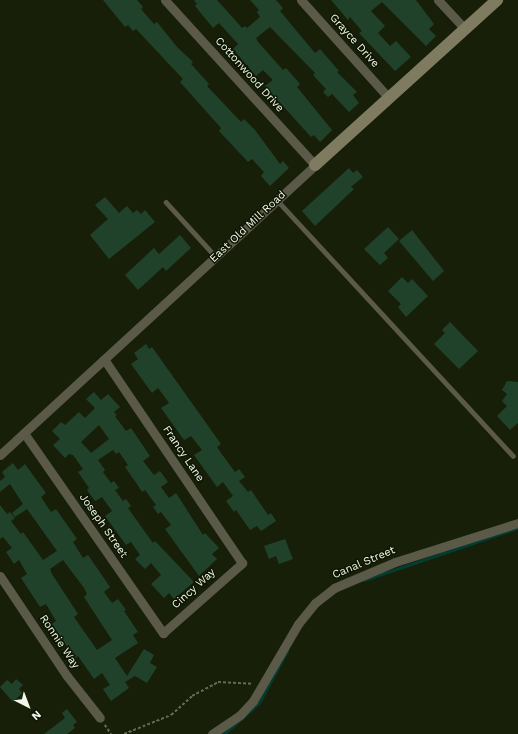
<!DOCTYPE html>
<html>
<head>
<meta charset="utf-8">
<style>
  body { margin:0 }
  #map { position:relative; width:518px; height:734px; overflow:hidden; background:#171f09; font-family:"Work Sans",sans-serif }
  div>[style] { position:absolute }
  .stream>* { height:2.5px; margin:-1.25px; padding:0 1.25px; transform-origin:1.25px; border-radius:1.25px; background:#033c30 }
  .building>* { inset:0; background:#21422a }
  .path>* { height:1.5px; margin-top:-0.75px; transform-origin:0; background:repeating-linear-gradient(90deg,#636b57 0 3px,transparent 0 5px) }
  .lane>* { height:4.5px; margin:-2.25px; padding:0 2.25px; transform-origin:2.25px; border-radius:2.25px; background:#5b5948 }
  .street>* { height:9px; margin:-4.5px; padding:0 4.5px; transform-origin:4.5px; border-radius:4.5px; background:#5b5948 }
  .secondary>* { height:12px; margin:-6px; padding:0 6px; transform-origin:6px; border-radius:6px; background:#7e7b60 }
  span { translate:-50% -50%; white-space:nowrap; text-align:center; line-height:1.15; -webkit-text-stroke:3px #0e1603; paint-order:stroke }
  .street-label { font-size:11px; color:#f1f8e9 }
  .north { position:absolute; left:8px; top:686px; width:40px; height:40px; -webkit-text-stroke:3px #0e1603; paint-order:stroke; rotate:138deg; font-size:11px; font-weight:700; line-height:16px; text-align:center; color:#f1f8e9 }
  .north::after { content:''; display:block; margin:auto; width:14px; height:18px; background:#f1f8e9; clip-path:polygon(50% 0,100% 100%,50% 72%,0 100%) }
</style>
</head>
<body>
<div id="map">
  <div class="stream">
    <i style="left:364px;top:580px;width:163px;rotate:-18.7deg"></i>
    <i style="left:224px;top:734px;width:47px;rotate:-41.5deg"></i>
    <i style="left:259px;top:703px;width:59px;rotate:-61.7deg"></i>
  </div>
  <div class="building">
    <i style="clip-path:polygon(103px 0,137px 0,143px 7px,141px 9px,154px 24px,157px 22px,177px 47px,193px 62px,191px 64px,209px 84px,207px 86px,241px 122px,244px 119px,255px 130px,280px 164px,283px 161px,289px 168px,270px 186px,261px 176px,264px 172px,252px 159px,248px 162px,219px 131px,221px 128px,180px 82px,183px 79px,136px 29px,133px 31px,128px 25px,125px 27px)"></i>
    <i style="clip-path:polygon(194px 0,217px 0,242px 28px,245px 26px,247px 28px,260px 17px,257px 12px,259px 10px,250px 0,276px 0,283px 8px,280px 11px,315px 53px,320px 49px,339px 71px,337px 72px,357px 92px,353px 95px,359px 103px,349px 112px,332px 94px,328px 97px,323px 92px,326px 89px,313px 75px,315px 73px,270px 27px,256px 38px,258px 42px,283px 70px,286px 68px,300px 84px,297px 87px,332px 130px,320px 142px,314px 135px,311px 137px,265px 86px,273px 80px,263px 70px,256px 76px,233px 49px,238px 44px,219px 23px,213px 28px,195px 6px,197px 4px)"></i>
    <i style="clip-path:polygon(331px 0,416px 0,434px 24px,429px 29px,436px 36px,426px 46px,382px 2px,371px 11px,385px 26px,378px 33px,390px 46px,396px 41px,411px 57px,395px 71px,359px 33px,362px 31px,350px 17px,348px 20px)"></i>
    <i style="clip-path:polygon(349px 168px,353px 173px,357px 170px,363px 177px,351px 187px,354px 189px,315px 226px,302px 211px)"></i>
    <i style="clip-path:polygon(105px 197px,119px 213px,127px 206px,133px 213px,137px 210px,141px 214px,145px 210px,155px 222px,109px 259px,90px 235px,108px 219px,95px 205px)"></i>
    <i style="clip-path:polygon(388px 227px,399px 239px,384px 253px,388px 258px,380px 265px,364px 249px)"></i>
    <i style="clip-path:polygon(412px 230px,444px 271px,433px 281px,399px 241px)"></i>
    <i style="clip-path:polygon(180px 235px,191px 248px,166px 271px,163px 267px,138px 290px,125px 275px,154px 248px,159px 254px)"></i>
    <i style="clip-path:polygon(402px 277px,408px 283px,412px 279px,428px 296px,406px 317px,398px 307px,401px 304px,388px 291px)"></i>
    <i style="clip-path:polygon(450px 322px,478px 351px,459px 369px,434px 344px,445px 333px,442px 330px)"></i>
    <i style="clip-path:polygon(146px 344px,149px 349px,152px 347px,221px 444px,217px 447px,221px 453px,235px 472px,239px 469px,245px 477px,239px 481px,248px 492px,251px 490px,268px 515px,271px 513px,276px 521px,261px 531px,257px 526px,250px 530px,236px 510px,234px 512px,226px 501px,233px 496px,223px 482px,217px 487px,194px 455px,202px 450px,191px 436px,184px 440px,161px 408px,169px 403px,158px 388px,152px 393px,131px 364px,138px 359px,134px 353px)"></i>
    <i style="clip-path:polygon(507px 381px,518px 382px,518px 423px,510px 430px,497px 416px,507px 406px,502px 401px,507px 394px,502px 390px)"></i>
    <i style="clip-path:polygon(evenodd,94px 392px,101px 400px,108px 394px,120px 407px,114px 412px,117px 415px,115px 416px,126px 431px,131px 428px,150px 456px,143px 461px,154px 475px,160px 471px,168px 482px,161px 487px,169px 498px,176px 493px,203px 535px,205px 533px,219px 548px,212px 554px,217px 559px,199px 576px,165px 529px,171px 525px,161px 512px,158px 514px,153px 507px,156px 505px,145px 490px,142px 492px,137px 484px,125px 467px,128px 465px,119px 452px,116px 454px,113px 450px,98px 460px,105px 470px,103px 472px,111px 483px,114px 481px,119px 488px,115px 490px,123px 501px,126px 499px,131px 506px,128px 508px,153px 543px,155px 541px,194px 582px,174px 599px,169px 593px,164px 598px,151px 584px,161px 575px,151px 563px,145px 569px,135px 559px,140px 555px,131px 542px,126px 545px,105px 516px,112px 511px,102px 497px,95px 501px,87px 490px,89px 488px,78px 472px,83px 469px,73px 455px,69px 454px,65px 458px,53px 445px,60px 439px,52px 431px,61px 422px,65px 425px,79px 412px,85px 418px,95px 408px,86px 399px,94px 392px,99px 425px,109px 439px,91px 453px,81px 442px,99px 425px)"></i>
    <i style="clip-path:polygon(evenodd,13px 463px,18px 470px,25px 464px,33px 475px,46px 493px,41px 497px,51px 512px,56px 509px,77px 539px,73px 542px,83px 558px,88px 555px,110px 587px,104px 592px,112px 603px,118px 599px,126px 610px,124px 611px,138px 632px,133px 635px,138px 643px,115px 658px,127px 676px,144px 649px,154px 655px,150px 663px,157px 667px,147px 683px,135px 676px,125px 682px,129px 688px,111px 701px,103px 689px,110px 685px,102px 673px,94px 679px,78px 656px,75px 658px,52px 624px,56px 621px,46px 604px,40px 607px,21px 578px,27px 574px,19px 560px,14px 564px,6px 552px,12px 548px,3px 537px,0 539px,0 505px,7px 514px,10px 512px,15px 518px,11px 521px,21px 534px,23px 532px,43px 560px,57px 551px,27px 509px,15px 517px,12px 513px,23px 504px,10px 484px,0 492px,0 481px,5px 477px,2px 472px,13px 463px,63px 560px,84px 588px,87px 594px,84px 597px,112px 640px,97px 650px,74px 617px,78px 614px,52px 574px,50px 569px,63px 560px)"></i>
    <i style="clip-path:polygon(285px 539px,293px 559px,279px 564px,276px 556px,269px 559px,264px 546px)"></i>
    <i style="clip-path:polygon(16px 679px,23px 685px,19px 689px,22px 693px,13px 702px,0 687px,7px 680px,12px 684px)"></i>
    <i style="clip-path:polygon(67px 709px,77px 722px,73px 725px,75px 728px,67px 734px,44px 734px,65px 718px,62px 713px)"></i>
  </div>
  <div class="path">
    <i style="left:105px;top:725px;width:11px;rotate:56deg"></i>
    <i style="left:124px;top:734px;width:51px;rotate:-22deg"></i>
    <i style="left:171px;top:715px;width:28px;rotate:-42deg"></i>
    <i style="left:192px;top:696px;width:30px;rotate:-28deg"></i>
    <i style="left:218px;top:682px;width:35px;rotate:3deg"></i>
  </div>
  <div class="lane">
    <i style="left:277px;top:200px;width:348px;rotate:47.3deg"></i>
    <i style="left:166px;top:202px;width:74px;rotate:47.7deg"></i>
  </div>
  <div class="street">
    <i style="left:301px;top:0;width:132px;rotate:48.1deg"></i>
    <i style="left:438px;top:0;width:40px;rotate:47deg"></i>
    <i style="left:24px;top:433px;width:244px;rotate:55.2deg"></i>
    <i style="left:163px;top:633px;width:106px;rotate:-41.5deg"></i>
    <i style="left:242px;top:563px;width:246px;rotate:-124.1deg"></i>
    <i style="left:0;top:455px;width:428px;rotate:-42.6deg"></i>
    <i style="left:315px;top:165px;width:223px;rotate:-132.3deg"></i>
    <i style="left:0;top:576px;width:120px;rotate:56.2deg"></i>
    <i style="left:67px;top:676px;width:53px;rotate:51.8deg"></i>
    <i style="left:212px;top:734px;width:34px;rotate:-34deg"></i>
    <i style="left:240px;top:715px;width:19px;rotate:-47deg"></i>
    <i style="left:253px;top:701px;width:89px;rotate:-59.7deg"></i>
    <i style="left:298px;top:624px;width:27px;rotate:-51deg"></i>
    <i style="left:315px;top:603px;width:24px;rotate:-38deg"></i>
    <i style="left:334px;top:588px;width:66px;rotate:-23.1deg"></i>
    <i style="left:395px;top:562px;width:129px;rotate:-17.6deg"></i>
  </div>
  <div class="secondary">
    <i style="left:315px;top:165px;width:246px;rotate:-42.2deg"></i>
  </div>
  <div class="street-label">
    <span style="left:354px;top:41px;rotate:48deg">Grayce Drive</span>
    <span style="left:249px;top:75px;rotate:48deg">Cottonwood Drive</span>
    <span style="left:248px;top:227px;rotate:-43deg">East Old Mill Road</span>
    <span style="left:183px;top:454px;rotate:56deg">Francy Lane</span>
    <span style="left:103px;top:526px;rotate:55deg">Joseph Street</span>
    <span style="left:364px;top:563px;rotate:-23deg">Canal Street</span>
    <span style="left:194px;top:589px;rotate:-42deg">Cincy Way</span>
    <span style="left:59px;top:642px;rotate:56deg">Ronnie Way</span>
  </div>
  <div class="north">N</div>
</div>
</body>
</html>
